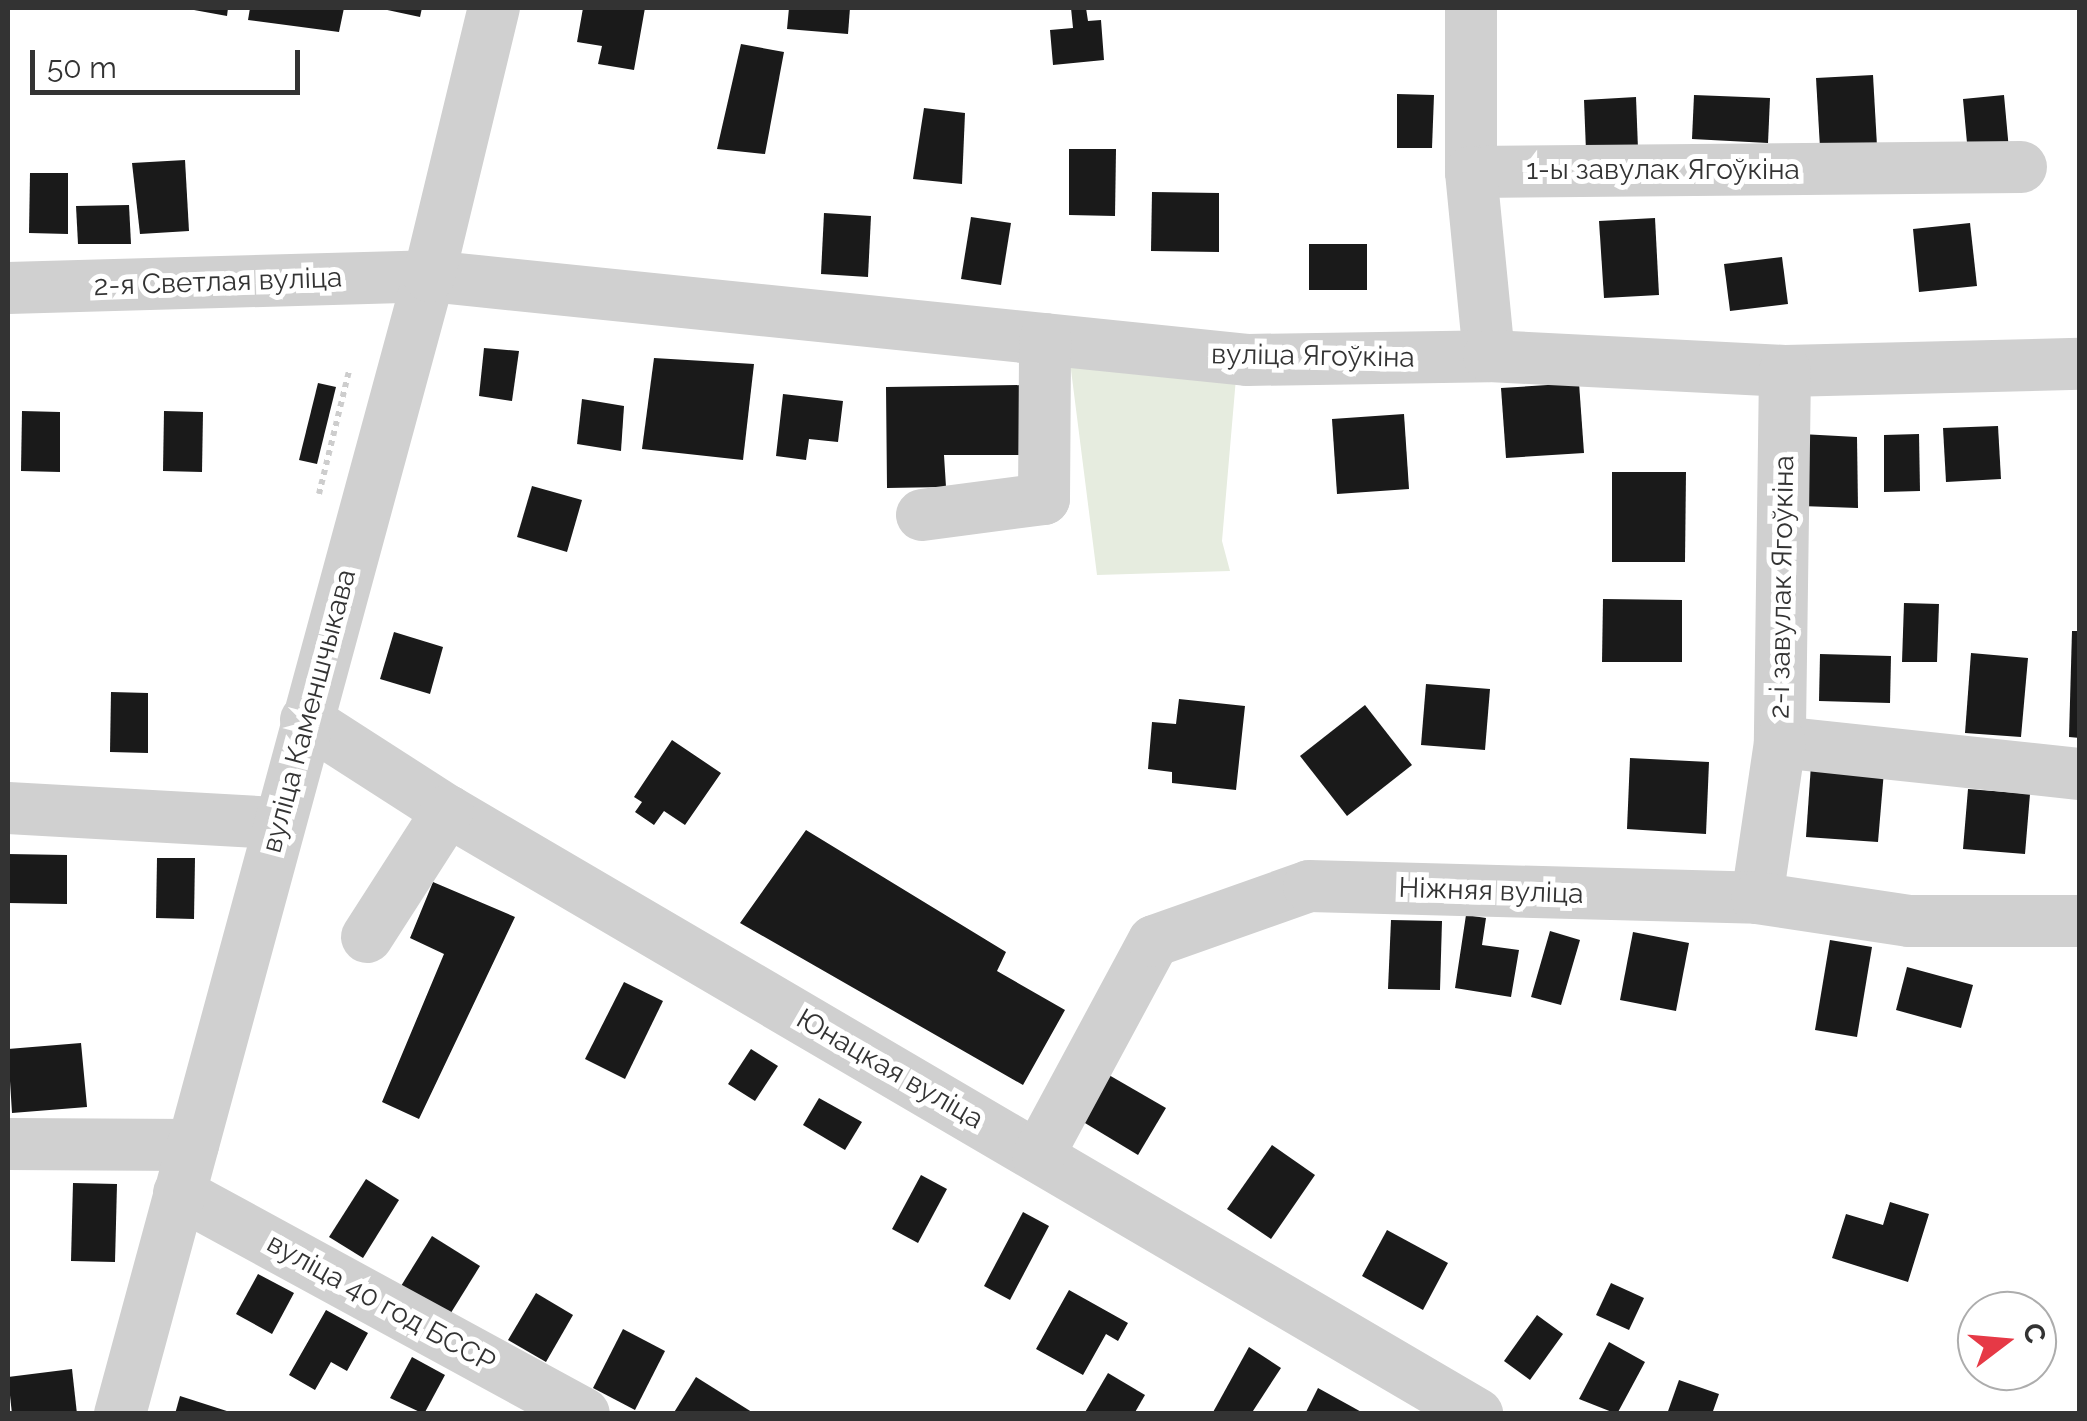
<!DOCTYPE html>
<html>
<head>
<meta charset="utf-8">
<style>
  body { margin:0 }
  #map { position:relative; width:2087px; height:1421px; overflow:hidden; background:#fff; font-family:Raleway,sans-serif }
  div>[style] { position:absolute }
  .green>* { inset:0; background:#e6ecdf }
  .building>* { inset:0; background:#1a1a1a }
  .path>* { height:6px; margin-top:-3px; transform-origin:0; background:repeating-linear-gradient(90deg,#cdcdcd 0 5px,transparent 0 10px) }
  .minor>* { height:52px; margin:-26px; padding:0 26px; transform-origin:26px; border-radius:26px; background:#d0d0d0 }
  span { translate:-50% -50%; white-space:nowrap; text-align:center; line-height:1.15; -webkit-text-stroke:10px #fff; paint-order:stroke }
  .street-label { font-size:28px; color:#333 }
  .frame { position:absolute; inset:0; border:10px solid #333; pointer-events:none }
  .north { position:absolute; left:1957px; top:1291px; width:100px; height:100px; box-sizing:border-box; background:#fff; border:2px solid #adadad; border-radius:50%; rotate:74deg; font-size:28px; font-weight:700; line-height:40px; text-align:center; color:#333 }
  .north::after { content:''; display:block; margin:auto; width:35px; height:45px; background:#e63946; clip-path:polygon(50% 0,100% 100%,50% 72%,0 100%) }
  .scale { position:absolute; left:30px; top:50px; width:270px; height:45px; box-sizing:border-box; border:5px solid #333; border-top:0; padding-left:12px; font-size:30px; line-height:35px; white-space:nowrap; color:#333; -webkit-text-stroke:8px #fff; paint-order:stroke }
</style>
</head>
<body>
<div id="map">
  <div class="green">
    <i style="clip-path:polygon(1070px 362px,1236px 378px,1222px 541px,1230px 571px,1097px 575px)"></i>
  </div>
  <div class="building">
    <i style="clip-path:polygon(183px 8px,228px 8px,227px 16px)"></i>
    <i style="clip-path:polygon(250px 8px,344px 8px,339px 32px,248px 20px)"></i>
    <i style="clip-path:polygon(378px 8px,422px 8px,420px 17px)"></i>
    <i style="clip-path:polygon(583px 8px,645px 8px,634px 70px,598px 64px,602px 46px,577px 42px)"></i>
    <i style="clip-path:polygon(789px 8px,850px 8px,848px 34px,787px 29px)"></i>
    <i style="clip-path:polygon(1071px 8px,1086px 8px,1088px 21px,1101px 20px,1104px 60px,1053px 65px,1050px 30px,1073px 28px)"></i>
    <i style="clip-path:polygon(741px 44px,784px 52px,765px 154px,717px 149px)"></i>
    <i style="clip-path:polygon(1873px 75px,1877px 146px,1820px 148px,1816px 78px)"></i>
    <i style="clip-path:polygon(1397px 94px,1434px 95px,1432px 148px,1397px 148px)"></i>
    <i style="clip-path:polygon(1694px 95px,1770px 98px,1768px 143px,1692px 139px)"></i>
    <i style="clip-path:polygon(2004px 95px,2009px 150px,1968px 154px,1963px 99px)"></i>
    <i style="clip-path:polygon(1636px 97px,1638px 149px,1586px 151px,1584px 100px)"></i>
    <i style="clip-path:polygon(924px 108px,965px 113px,962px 184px,913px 179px)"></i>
    <i style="clip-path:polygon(1069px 149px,1116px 149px,1115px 216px,1069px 215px)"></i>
    <i style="clip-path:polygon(185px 160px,189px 231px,140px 234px,132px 163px)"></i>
    <i style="clip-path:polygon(30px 173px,68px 173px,68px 234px,29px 233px)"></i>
    <i style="clip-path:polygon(1152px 192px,1219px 193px,1219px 252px,1151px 251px)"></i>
    <i style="clip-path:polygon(129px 205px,131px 244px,78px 244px,76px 206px)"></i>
    <i style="clip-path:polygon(824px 213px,871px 216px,868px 277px,821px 274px)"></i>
    <i style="clip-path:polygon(971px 217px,1011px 223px,1001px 285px,961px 279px)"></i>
    <i style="clip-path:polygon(1655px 218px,1659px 295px,1604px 298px,1599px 221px)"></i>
    <i style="clip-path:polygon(1970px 223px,1977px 286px,1919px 292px,1913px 229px)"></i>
    <i style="clip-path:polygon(1309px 244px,1367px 244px,1367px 290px,1309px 290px)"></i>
    <i style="clip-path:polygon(1782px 257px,1788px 304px,1730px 311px,1724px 264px)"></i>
    <i style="clip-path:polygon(484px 348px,519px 351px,512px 401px,479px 396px)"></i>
    <i style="clip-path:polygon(654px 358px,754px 364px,743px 460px,642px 449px)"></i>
    <i style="clip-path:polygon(318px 383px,336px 387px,317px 464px,299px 460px)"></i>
    <i style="clip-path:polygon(1579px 383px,1584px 453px,1506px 458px,1501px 388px)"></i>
    <i style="clip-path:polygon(1025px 385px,1029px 455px,944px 455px,946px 487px,887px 488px,886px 387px)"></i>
    <i style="clip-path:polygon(783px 394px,843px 401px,838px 442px,809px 439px,806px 460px,776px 456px)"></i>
    <i style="clip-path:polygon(582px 399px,624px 406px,621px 451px,577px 444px)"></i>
    <i style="clip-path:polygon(22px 411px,60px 412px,60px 472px,21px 471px)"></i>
    <i style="clip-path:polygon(164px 411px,203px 412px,202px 472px,163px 471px)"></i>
    <i style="clip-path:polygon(1404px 414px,1409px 489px,1337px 494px,1332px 419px)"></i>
    <i style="clip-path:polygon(1998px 426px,2001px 479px,1946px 482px,1943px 428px)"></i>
    <i style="clip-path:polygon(1801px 434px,1857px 437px,1858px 508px,1801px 506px)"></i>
    <i style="clip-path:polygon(1919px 434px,1920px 491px,1884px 492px,1884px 435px)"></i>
    <i style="clip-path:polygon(1612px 472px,1686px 472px,1685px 562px,1612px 562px)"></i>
    <i style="clip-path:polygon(532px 486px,582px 500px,567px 552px,517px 537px)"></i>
    <i style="clip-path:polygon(1603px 599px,1682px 600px,1682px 662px,1602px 662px)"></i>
    <i style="clip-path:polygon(1904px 603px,1939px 604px,1937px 662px,1902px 662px)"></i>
    <i style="clip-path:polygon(2072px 631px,2080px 631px,2080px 738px,2069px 737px)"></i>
    <i style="clip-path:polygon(394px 632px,443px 647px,430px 694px,380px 679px)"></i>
    <i style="clip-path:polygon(1971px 653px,2028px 658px,2021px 737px,1965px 733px)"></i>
    <i style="clip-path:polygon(1820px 654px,1891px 656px,1890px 703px,1819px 701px)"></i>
    <i style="clip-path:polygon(1426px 684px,1490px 689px,1485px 750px,1421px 745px)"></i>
    <i style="clip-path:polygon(111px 692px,148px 693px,148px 753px,110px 752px)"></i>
    <i style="clip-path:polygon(1179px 699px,1245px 706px,1236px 790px,1172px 783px,1172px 772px,1148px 769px,1152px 722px,1176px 724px)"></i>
    <i style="clip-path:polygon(1365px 705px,1412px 765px,1347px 816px,1300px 756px)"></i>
    <i style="clip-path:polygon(672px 740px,721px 773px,685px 825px,664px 811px,654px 825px,635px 812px,642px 802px,634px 797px)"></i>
    <i style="clip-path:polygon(1630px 758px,1709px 762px,1706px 834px,1627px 829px)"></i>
    <i style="clip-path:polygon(1811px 765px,1884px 771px,1878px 842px,1806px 837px)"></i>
    <i style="clip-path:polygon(1968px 789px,2030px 794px,2025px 854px,1963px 849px)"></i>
    <i style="clip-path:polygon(806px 830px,1006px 952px,997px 971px,1065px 1010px,1023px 1085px,740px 923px)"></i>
    <i style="clip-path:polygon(8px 854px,67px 855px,67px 904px,8px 903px)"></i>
    <i style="clip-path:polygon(157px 858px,195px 858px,194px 919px,156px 918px)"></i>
    <i style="clip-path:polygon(433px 882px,515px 917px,419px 1119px,382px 1102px,444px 954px,410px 938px)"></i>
    <i style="clip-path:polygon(1466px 915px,1486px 918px,1482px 945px,1519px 950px,1511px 997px,1455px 988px)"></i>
    <i style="clip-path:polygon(1391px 920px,1442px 921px,1440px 990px,1388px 989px)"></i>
    <i style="clip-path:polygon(1550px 931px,1580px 940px,1561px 1005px,1531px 997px)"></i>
    <i style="clip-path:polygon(1633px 932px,1689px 943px,1676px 1011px,1620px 1000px)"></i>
    <i style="clip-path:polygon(1830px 940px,1872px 947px,1857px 1037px,1815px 1030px)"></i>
    <i style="clip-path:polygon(1907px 967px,1973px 985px,1961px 1028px,1896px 1010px)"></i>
    <i style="clip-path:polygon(624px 982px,663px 1001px,625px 1079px,585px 1059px)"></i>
    <i style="clip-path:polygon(81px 1043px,87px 1107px,12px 1113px,8px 1049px)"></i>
    <i style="clip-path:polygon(751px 1049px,778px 1066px,755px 1101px,728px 1084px)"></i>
    <i style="clip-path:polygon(1102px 1071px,1166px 1108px,1138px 1155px,1075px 1117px)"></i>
    <i style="clip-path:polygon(819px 1098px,862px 1122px,845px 1150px,803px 1125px)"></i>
    <i style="clip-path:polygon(1272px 1145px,1315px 1175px,1271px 1239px,1227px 1209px)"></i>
    <i style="clip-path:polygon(921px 1175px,947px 1189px,918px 1243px,892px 1229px)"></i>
    <i style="clip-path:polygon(366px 1179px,399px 1200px,363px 1258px,329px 1237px)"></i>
    <i style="clip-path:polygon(73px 1183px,117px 1184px,115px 1262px,71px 1261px)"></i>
    <i style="clip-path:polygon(1890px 1202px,1929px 1214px,1908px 1282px,1832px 1258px,1846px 1214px,1883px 1225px)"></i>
    <i style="clip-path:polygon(1023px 1212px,1049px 1226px,1010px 1300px,984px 1286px)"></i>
    <i style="clip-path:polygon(1387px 1230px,1448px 1263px,1423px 1310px,1362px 1276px)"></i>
    <i style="clip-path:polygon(432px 1236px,480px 1266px,449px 1316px,401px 1286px)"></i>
    <i style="clip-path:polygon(258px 1274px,294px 1293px,272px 1334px,236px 1314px)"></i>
    <i style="clip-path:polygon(1611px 1283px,1644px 1298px,1629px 1330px,1596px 1315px)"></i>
    <i style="clip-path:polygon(1069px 1290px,1128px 1323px,1118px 1341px,1106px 1334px,1083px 1375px,1036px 1349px)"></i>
    <i style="clip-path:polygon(536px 1293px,573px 1315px,546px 1362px,508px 1340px)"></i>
    <i style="clip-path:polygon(326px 1310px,368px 1333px,347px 1371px,331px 1362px,315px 1390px,289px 1375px)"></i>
    <i style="clip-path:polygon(1537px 1315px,1563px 1334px,1530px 1380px,1504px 1361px)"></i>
    <i style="clip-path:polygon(623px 1329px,665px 1351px,635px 1410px,593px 1388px)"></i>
    <i style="clip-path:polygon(1609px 1342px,1645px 1362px,1617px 1414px,1579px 1399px)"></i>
    <i style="clip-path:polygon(1249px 1347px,1281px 1368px,1251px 1414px,1212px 1414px)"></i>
    <i style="clip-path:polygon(412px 1357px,445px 1375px,424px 1414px,390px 1398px)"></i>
    <i style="clip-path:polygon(72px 1369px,77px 1414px,12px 1414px,8px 1377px)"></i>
    <i style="clip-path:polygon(1108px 1373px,1145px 1395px,1134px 1414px,1084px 1414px)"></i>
    <i style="clip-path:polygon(696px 1377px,755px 1414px,673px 1414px)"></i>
    <i style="clip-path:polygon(1679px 1380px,1719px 1394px,1712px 1414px,1667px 1414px)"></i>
    <i style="clip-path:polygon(1318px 1388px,1365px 1414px,1305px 1414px)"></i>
    <i style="clip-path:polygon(180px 1396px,233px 1413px,233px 1414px,175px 1414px)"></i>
  </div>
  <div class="path">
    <i style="left:319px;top:494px;width:127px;rotate:-76.3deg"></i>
  </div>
  <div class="minor">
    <i style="left:1471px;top:8px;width:164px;rotate:90deg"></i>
    <i style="left:1471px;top:172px;width:550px;rotate:-0.52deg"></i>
    <i style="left:1471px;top:172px;width:185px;rotate:84.4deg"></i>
    <i style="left:8px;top:288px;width:421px;rotate:-1.6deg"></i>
    <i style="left:429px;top:276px;width:822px;rotate:5.86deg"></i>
    <i style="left:1247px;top:360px;width:242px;rotate:-0.9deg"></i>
    <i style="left:1489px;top:356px;width:296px;rotate:2.9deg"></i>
    <i style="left:1785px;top:371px;width:295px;rotate:-1.4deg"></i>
    <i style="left:1785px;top:371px;width:371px;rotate:90.8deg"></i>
    <i style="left:1780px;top:742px;width:302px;rotate:6.1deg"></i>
    <i style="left:922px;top:515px;width:123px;rotate:-7.5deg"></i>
    <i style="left:1044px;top:499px;width:160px;rotate:-89.6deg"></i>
    <i style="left:306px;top:720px;width:169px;rotate:32.7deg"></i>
    <i style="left:448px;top:811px;width:1193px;rotate:30.37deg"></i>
    <i style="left:8px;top:808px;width:271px;rotate:3.2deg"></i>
    <i style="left:1757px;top:898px;width:158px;rotate:-81.6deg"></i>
    <i style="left:367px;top:937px;width:150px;rotate:-57.3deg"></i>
    <i style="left:8px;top:1144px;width:185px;rotate:0.3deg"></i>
    <i style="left:1038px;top:1156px;width:244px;rotate:-61.7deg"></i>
    <i style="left:1154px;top:941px;width:164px;rotate:-19.5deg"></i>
    <i style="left:1309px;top:886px;width:448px;rotate:1.5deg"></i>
    <i style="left:1757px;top:898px;width:154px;rotate:8.6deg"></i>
    <i style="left:1909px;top:921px;width:171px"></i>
    <i style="left:179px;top:1193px;width:461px;rotate:28.6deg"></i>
    <i style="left:120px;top:1414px;width:1179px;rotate:-74.81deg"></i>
    <i style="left:429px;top:276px;width:276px;rotate:-76.4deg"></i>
  </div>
  <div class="street-label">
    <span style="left:1663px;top:170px">1-ы завулак Ягоўкіна</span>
    <span style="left:218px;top:282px;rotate:-2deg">2-я Светлая вуліца</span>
    <span style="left:1313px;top:356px;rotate:1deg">вуліца Ягоўкіна</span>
    <span style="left:1782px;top:587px;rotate:-89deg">2-і завулак Ягоўкіна</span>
    <span style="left:309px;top:711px;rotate:-75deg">вуліца Каменшчыкава</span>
    <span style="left:1491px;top:891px;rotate:2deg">Ніжняя вуліца</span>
    <span style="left:890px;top:1069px;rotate:30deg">Юнацкая вуліца</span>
    <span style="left:381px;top:1303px;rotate:29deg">вуліца 40 год БССР</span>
  </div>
  <div class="frame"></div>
  <div class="north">С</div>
  <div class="scale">50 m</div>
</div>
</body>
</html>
